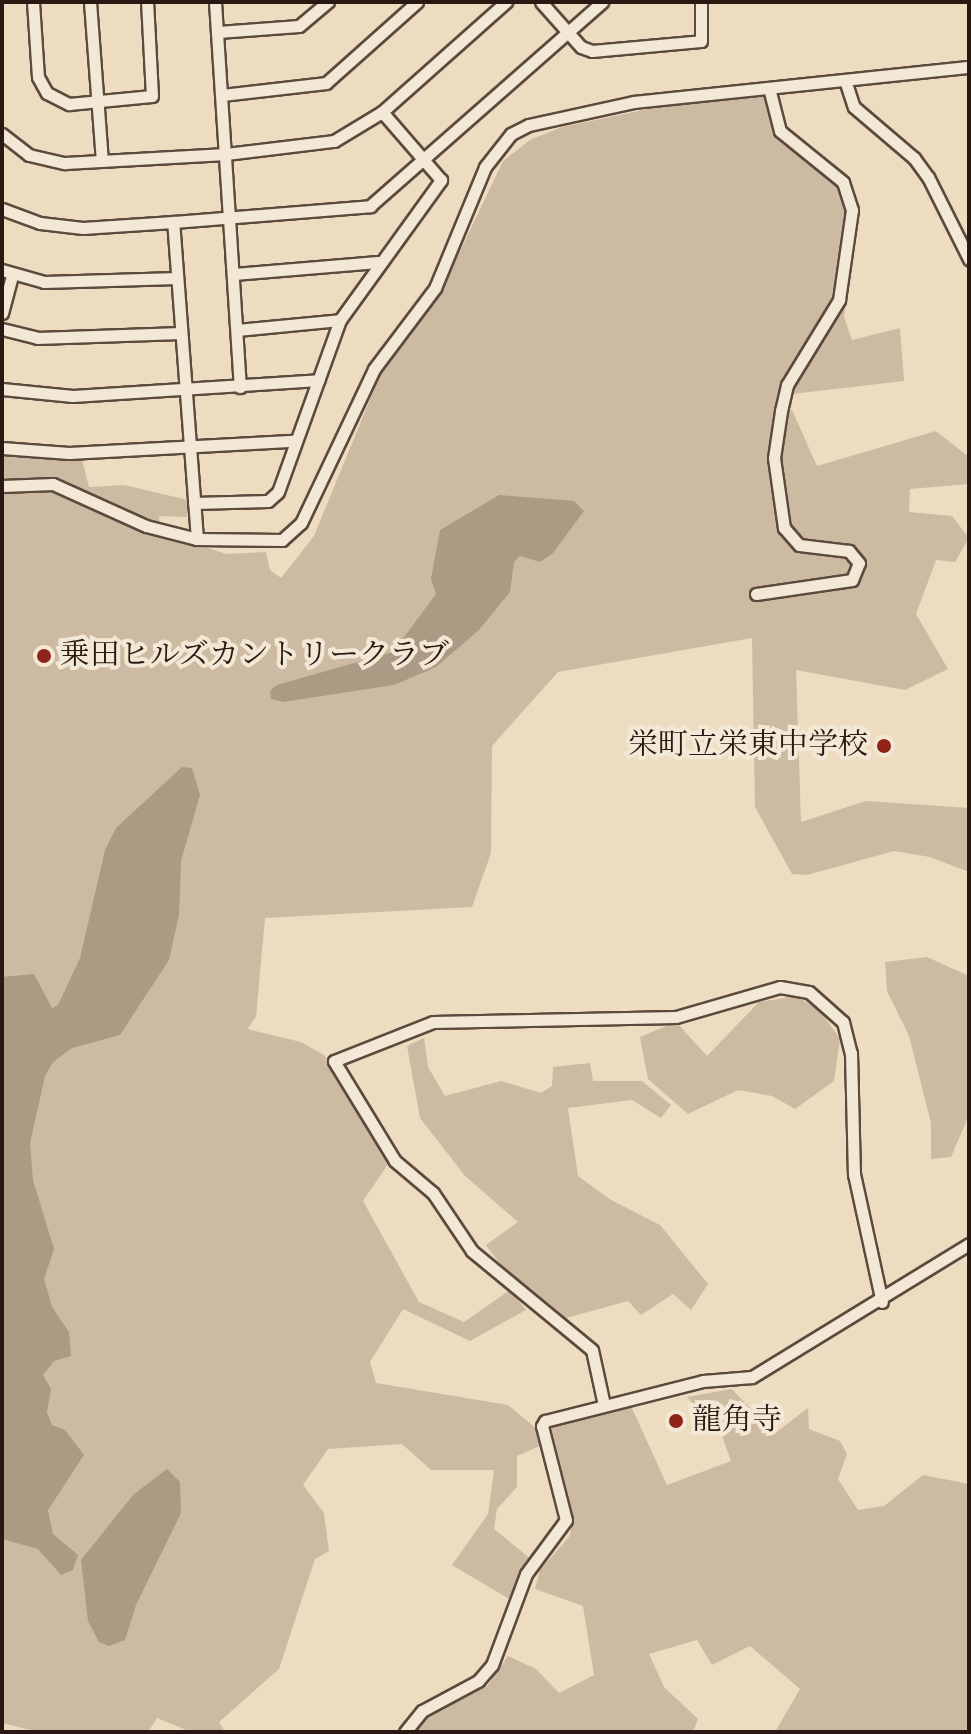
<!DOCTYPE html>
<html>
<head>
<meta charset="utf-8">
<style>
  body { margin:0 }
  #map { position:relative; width:971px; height:1734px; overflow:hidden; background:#eddcbf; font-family:"IM FELL English","Noto Serif JP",serif }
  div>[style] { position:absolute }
  .green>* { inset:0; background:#ccbba2 }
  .water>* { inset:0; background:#ab9a84 }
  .roads { filter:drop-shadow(2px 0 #5b4a3d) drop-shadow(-2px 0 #5b4a3d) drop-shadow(0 2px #5b4a3d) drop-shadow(0 -2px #5b4a3d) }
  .minor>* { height:11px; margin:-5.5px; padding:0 5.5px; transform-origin:5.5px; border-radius:5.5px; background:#f3e8d5 }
  .dots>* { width:22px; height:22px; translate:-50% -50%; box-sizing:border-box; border:4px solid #f3e8d5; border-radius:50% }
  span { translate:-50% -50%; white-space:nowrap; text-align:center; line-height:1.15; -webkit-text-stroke:8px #f3e8d5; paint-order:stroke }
  .poi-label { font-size:30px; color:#2a1912 }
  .left { translate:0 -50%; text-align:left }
  .right { translate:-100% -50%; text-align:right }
  .frame { position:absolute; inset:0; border:4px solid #2a1912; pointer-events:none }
</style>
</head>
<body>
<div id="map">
  <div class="green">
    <i style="clip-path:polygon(779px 94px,783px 131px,835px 167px,856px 197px,844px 317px,852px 340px,900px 328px,904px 381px,792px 394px,786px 412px,792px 410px,817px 466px,936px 431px,969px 457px,969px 484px,910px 489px,909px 512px,952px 516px,969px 538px,955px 562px,936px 560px,916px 614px,948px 669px,905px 690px,796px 670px,801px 822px,866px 801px,969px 808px,969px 872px,930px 857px,894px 851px,807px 875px,792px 874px,755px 807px,752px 638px,558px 672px,492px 746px,491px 853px,472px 907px,265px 918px,256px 1017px,247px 1029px,301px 1042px,324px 1055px,390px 1161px,363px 1201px,419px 1302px,464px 1322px,510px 1290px,526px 1310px,470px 1341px,403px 1309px,370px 1362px,376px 1383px,508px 1405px,543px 1434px,542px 1445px,517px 1456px,517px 1487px,497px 1509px,494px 1529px,532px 1560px,511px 1600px,452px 1565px,488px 1514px,494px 1470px,431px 1470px,402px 1444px,328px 1449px,303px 1485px,324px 1513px,329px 1551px,315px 1559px,279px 1669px,219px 1722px,225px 1732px,191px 1732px,157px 1718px,148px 1732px,38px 1732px,2px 1723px,2px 457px,82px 459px,89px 487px,124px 485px,188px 500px,187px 517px,159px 516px,160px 532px,226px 554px,266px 552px,270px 570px,281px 578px,314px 536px,382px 370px,440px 293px,503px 161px,530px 140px,562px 127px,653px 108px)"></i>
    <i style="clip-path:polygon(927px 957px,969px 976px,969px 1115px,951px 1157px,931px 1159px,931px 1123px,909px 1036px,887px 991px,885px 962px)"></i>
    <i style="clip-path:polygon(797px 996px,821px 1012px,840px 1039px,834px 1081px,795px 1109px,772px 1096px,738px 1090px,688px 1114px,648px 1079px,640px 1037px,676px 1022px,707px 1056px,759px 1002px)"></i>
    <i style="clip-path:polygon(424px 1038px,428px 1067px,445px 1096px,501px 1081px,541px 1093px,552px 1086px,553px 1067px,590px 1063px,593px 1081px,642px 1081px,671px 1105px,661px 1118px,632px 1100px,568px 1108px,578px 1176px,611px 1200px,660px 1225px,708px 1284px,691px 1310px,673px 1294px,641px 1315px,628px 1301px,566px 1318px,499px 1263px,486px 1245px,518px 1222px,465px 1176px,420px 1118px,407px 1046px)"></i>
    <i style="clip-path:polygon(732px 1389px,774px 1434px,808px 1408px,809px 1429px,840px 1441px,847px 1454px,838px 1479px,858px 1510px,884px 1506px,923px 1475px,969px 1484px,969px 1732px,775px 1732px,800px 1689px,750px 1646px,712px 1665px,697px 1640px,649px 1654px,664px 1687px,698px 1719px,693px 1732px,414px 1732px,427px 1717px,488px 1685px,508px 1656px,536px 1669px,559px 1693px,594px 1675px,583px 1606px,535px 1589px,540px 1570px,569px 1537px,574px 1518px,551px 1427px,630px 1404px,667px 1485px,731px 1461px,721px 1433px,687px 1397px)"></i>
  </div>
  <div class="water">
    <i style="clip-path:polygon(499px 495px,574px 501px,584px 511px,553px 553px,540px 562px,520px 556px,514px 562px,510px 592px,479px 630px,436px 667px,394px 685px,283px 702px,271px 699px,270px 691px,277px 685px,393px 652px,436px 594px,431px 579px,440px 530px)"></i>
    <i style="clip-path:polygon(182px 767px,192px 768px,200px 795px,181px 861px,179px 915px,169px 960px,120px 1035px,72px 1048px,53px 1062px,45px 1076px,30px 1143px,33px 1180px,54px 1249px,44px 1279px,52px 1307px,69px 1332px,71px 1356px,54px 1361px,43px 1375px,51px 1389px,47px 1412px,52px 1425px,65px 1430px,84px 1455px,48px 1510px,53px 1534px,78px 1555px,73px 1570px,61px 1575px,38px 1549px,2px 1539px,2px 977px,34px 974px,52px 1008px,58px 1005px,80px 958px,105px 850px,116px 828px)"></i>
    <i style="clip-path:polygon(167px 1469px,180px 1482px,181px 1513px,136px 1605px,125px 1640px,109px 1646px,99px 1642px,88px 1621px,81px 1560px,133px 1495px)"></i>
  </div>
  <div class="roads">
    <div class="minor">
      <i style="left:33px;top:2px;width:75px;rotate:86.2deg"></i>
      <i style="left:38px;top:77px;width:18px;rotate:61deg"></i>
      <i style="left:47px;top:93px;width:25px;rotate:27deg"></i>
      <i style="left:69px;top:104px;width:83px;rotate:-5.5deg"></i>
      <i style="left:152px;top:96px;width:94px;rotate:-93deg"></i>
      <i style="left:90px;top:2px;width:159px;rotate:85.7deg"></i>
      <i style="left:215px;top:2px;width:386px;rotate:86.3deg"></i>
      <i style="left:541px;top:2px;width:60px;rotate:48.4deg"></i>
      <i style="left:581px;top:47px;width:12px;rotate:20deg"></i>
      <i style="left:592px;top:51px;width:109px;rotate:-5.2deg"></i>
      <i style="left:701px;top:41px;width:39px;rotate:-90deg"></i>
      <i style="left:218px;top:32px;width:81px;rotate:-4.2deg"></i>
      <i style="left:299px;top:26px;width:38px;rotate:-40deg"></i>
      <i style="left:845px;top:80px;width:28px;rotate:72deg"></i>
      <i style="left:854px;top:107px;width:79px;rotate:40.4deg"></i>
      <i style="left:914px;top:158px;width:24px;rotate:54deg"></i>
      <i style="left:928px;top:177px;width:92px;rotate:63.4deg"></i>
      <i style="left:222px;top:95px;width:105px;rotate:-6.6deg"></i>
      <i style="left:326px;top:83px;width:122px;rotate:-41.7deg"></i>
      <i style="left:2px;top:134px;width:34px;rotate:38deg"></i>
      <i style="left:29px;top:155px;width:37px;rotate:13deg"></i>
      <i style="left:65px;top:163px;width:161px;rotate:-3.2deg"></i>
      <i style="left:226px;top:154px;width:109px;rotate:-6.9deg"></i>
      <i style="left:334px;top:141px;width:56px;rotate:-31.1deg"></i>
      <i style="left:382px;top:112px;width:166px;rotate:-41.6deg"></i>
      <i style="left:2px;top:209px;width:40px;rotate:20.2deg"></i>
      <i style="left:40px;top:223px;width:43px;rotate:6.6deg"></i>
      <i style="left:83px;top:228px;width:90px;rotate:-3.8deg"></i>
      <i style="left:2px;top:270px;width:44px;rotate:15.9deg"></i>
      <i style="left:44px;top:282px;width:133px;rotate:-1.7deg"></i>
      <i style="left:234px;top:274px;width:144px;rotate:-4.8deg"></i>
      <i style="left:2px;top:313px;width:39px;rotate:-75deg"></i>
      <i style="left:2px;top:329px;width:36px;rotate:14deg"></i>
      <i style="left:37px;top:338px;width:144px;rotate:-2deg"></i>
      <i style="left:237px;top:330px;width:103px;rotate:-5.5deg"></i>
      <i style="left:2px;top:389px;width:71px;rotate:5.6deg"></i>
      <i style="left:73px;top:396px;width:246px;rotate:-3.7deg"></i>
      <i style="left:2px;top:448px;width:67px;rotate:4.3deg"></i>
      <i style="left:69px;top:453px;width:225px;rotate:-3.1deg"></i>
      <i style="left:2px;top:486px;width:51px;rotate:-2.2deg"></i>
      <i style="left:53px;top:484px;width:102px;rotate:24.3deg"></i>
      <i style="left:146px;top:526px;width:53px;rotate:14.3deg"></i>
      <i style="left:197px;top:539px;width:85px;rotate:0.7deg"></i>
      <i style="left:282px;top:540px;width:25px;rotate:-42deg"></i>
      <i style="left:301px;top:523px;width:170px;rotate:-64.6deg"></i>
      <i style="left:374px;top:369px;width:101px;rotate:-53deg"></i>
      <i style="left:435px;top:288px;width:131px;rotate:-67.5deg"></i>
      <i style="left:485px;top:167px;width:42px;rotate:-51.8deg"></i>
      <i style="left:511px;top:134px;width:20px;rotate:-27deg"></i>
      <i style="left:529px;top:125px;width:107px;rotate:-12.4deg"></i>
      <i style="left:634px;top:102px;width:337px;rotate:-6deg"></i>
      <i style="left:194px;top:503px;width:74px;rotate:-1.5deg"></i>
      <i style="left:268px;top:501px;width:13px;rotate:-42deg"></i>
      <i style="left:278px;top:492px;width:183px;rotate:-70.2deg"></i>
      <i style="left:340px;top:320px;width:173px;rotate:-54.2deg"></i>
      <i style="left:441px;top:180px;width:90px;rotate:-130.9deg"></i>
      <i style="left:197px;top:539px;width:318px;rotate:-94.3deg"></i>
      <i style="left:173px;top:222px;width:198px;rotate:-4.6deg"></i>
      <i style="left:370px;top:206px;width:309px;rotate:-41.3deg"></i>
      <i style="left:756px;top:594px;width:97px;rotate:-8.3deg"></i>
      <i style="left:852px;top:580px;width:18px;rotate:-68deg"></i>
      <i style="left:859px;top:563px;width:16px;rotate:-130deg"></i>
      <i style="left:849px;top:551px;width:50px;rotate:-173.2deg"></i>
      <i style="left:799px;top:545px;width:23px;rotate:-131deg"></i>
      <i style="left:784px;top:528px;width:71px;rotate:-98.1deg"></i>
      <i style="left:774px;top:458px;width:48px;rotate:-81.5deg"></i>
      <i style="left:781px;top:411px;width:27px;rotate:-77deg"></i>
      <i style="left:787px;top:385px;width:100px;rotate:-58.5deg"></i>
      <i style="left:839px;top:300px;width:91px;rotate:-81.8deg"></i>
      <i style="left:852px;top:210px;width:29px;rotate:-108deg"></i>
      <i style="left:843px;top:182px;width:81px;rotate:-141deg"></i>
      <i style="left:780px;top:131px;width:44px;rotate:-104.3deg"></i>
      <i style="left:604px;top:1405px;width:56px;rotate:-102.3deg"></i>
      <i style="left:592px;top:1350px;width:156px;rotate:-140.5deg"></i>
      <i style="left:472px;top:1251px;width:70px;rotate:-123.9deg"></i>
      <i style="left:433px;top:1193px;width:50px;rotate:-139.9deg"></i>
      <i style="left:395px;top:1161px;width:117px;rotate:-121.4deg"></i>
      <i style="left:334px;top:1061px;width:106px;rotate:-21.5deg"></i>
      <i style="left:433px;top:1022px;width:243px;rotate:-1.2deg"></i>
      <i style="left:676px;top:1017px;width:108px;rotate:-16.1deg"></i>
      <i style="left:780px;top:987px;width:29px;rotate:10deg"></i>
      <i style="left:809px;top:992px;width:45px;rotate:41.4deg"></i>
      <i style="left:843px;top:1022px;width:32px;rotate:76deg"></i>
      <i style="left:851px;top:1053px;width:121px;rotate:88.6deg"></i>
      <i style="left:854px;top:1174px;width:131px;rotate:77.7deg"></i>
      <i style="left:405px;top:1732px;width:27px;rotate:-51deg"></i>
      <i style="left:422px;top:1711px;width:64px;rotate:-28.2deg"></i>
      <i style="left:478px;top:1681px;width:21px;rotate:-49deg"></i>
      <i style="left:492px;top:1665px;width:97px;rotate:-69.5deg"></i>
      <i style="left:526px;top:1574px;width:67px;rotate:-53.5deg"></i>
      <i style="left:566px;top:1520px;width:97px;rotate:-104.3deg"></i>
      <i style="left:542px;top:1426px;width:6px;rotate:-59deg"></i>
      <i style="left:545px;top:1421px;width:163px;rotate:-14.2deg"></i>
      <i style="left:703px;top:1381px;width:49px;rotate:-4.7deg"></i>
      <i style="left:752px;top:1377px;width:255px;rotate:-31.5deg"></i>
    </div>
  </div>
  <div class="dots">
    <i style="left:44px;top:656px;background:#8f2418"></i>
    <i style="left:884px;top:746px;background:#8f2418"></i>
    <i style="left:676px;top:1421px;background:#8f2418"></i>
  </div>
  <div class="poi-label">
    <span class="left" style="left:60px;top:656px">乗田ヒルズカントリークラブ</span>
    <span class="right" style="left:868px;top:746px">栄町立栄東中学校</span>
    <span class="left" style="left:692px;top:1421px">龍角寺</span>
  </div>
  <div class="frame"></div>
</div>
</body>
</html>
